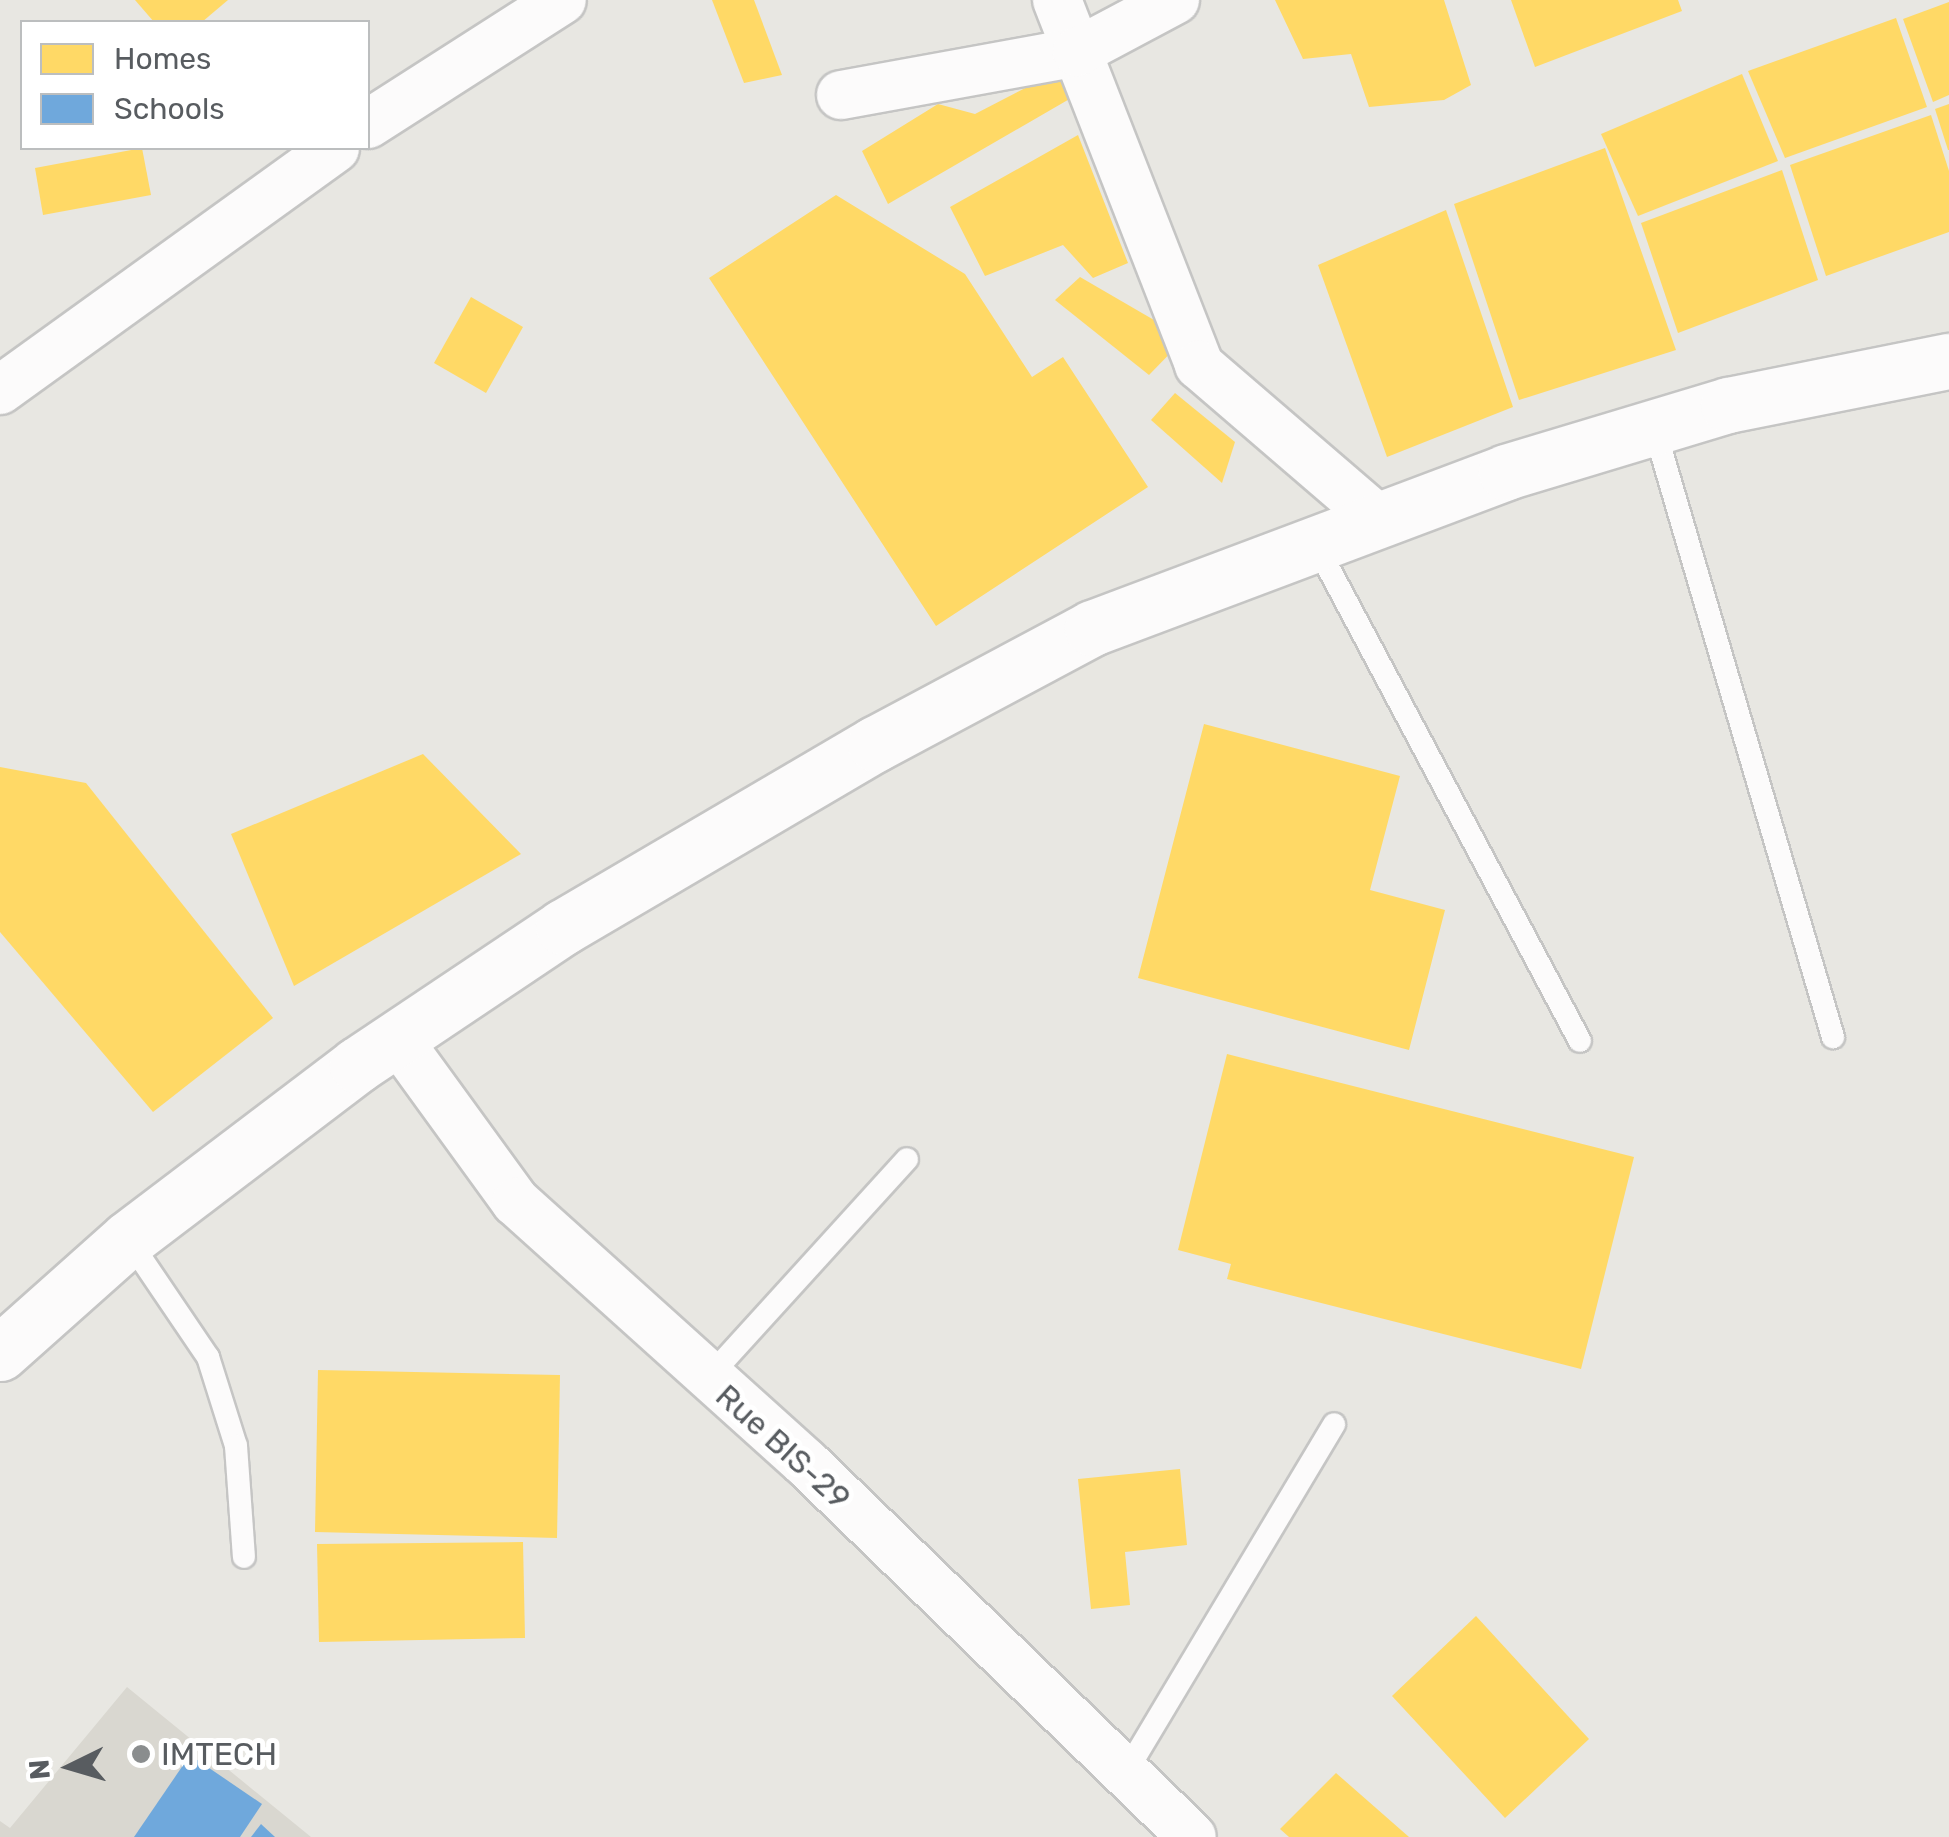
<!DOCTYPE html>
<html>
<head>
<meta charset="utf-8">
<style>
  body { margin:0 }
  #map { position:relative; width:1949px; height:1837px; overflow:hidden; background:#e8e7e2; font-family:Rubik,sans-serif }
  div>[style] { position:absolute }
  .education>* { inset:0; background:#d9d7d0 }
  .homes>* { inset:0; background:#ffd966 }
  .schools>* { inset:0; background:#6fa8dc }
  .roads { filter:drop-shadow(2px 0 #c5c5c4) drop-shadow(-2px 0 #c5c5c4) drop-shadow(0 2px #c5c5c4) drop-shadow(0 -2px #c5c5c4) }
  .lane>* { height:22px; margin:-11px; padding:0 11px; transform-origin:11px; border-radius:11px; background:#fcfbfb }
  .street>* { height:48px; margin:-24px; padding:0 24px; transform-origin:24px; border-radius:24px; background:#fcfbfb }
  .secondary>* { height:55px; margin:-27.5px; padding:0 27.5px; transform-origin:27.5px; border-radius:27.5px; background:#fcfbfb }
  .dots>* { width:28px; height:28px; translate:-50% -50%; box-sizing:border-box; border:5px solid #fff; border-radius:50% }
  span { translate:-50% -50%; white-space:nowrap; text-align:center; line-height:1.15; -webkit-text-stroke:10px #fff; paint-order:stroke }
  .street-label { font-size:32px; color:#585c60 }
  .poi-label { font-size:32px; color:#585c60 }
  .left { translate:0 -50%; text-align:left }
  .legend { position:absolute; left:20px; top:20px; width:350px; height:130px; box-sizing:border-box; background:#fff; border:2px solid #bcbebf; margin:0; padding:12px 18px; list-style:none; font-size:30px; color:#585c60 }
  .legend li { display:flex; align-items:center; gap:20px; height:50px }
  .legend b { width:50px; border:2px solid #bcbebf }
  .north { position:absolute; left:20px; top:1717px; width:100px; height:100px; -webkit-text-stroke:8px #fff; paint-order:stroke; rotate:265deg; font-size:28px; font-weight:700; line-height:40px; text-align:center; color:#585c60 }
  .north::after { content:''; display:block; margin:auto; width:35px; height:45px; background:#585c60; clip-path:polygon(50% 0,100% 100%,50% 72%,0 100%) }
</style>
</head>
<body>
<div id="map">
  <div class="education">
    <i style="clip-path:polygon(127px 1687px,311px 1837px,0 1837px,0 1821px,10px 1828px)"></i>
  </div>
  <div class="homes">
    <i style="clip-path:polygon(135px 0,228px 0,202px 22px,154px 22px)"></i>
    <i style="clip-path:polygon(712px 0,754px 0,782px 75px,744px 83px)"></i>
    <i style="clip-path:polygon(1275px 0,1444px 0,1471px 85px,1444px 100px,1369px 107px,1351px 54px,1303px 59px)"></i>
    <i style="clip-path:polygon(1511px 0,1678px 0,1682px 11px,1535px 67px)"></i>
    <i style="clip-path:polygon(1949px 2px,1949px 95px,1933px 102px,1903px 19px)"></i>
    <i style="clip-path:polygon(1896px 18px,1927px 107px,1785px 158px,1748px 71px)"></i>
    <i style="clip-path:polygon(1070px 65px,1085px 90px,888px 204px,862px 151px,938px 104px,975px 114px)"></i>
    <i style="clip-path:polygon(1742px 74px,1778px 161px,1638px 216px,1601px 134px)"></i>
    <i style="clip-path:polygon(1949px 104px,1949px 150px,1948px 150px,1935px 109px)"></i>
    <i style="clip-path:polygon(1931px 115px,1949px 171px,1949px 232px,1826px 276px,1790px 165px)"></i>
    <i style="clip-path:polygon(1078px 135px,1128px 263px,1093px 278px,1063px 245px,985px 276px,950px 207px)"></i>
    <i style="clip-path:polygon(142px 148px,151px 195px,43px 215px,35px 168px)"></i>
    <i style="clip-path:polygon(1605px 148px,1676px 350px,1519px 400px,1454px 204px)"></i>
    <i style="clip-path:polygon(1782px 170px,1818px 280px,1678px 333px,1641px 223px)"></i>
    <i style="clip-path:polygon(836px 195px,965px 274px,1032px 377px,1063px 357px,1148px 487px,936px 626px,709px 278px)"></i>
    <i style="clip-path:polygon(1446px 210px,1513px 407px,1387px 457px,1318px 265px)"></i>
    <i style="clip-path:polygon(1080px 277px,1185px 338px,1149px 375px,1055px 300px)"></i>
    <i style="clip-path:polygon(471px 297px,523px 327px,486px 393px,434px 363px)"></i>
    <i style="clip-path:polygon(1175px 393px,1235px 442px,1222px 483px,1151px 420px)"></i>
    <i style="clip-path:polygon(1204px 724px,1400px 776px,1370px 890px,1445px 910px,1409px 1050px,1138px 978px)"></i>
    <i style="clip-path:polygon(423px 754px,521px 854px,294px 986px,231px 834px)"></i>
    <i style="clip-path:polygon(0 767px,86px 783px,273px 1018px,153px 1112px,0 932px)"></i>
    <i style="clip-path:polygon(1227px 1054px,1634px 1157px,1581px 1369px,1227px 1279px,1231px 1264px,1178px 1250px)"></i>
    <i style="clip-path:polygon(318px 1370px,560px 1375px,557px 1538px,315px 1532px)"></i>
    <i style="clip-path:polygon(1180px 1469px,1187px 1545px,1125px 1552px,1130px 1605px,1091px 1609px,1078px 1479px)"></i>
    <i style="clip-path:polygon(523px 1542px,525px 1638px,319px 1642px,317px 1544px)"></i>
    <i style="clip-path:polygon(1476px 1616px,1589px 1739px,1505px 1818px,1392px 1696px)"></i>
    <i style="clip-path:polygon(1336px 1773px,1409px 1837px,1289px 1837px,1280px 1829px)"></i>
  </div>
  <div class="schools">
    <i style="clip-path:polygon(190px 1755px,262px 1804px,240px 1837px,134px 1837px)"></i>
    <i style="clip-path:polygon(261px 1824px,275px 1837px,251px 1837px)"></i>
  </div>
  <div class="roads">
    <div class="lane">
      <i style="left:1654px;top:427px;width:636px;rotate:73.65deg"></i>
      <i style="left:1314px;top:541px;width:566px;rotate:61.99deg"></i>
      <i style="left:128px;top:1239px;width:143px;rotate:55.9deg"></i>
      <i style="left:208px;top:1357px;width:93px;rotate:72.5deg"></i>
      <i style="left:236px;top:1446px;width:111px;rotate:85.9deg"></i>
      <i style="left:707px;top:1379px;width:297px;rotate:-47.7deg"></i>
      <i style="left:1123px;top:1777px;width:411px;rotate:-59.1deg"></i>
    </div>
    <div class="street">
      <i style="left:1057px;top:0;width:392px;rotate:68.7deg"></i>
      <i style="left:1199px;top:365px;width:235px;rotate:40.7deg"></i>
      <i style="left:841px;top:95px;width:240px;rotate:-10.3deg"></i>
      <i style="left:1077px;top:52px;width:111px;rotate:-28deg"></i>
      <i style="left:368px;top:124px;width:230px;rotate:-32.6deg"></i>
      <i style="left:0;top:390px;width:413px;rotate:-35.8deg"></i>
      <i style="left:396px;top:1037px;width:204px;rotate:54deg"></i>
      <i style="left:516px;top:1202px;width:390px;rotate:42deg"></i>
      <i style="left:806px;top:1463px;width:537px;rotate:44.1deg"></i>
    </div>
    <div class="secondary">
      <i style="left:0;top:1353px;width:171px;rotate:-41.7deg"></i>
      <i style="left:128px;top:1239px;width:288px;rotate:-37.2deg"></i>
      <i style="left:357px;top:1065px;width:248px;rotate:-33.8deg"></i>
      <i style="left:563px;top:927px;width:362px;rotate:-30.4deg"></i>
      <i style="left:875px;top:744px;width:246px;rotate:-28.1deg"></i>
      <i style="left:1092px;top:628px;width:442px;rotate:-20.6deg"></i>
      <i style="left:1506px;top:472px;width:232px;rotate:-16.8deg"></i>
      <i style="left:1728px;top:405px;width:225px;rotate:-11.3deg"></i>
    </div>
  </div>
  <div class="dots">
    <i style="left:141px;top:1754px;background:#8a8d8e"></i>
  </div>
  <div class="street-label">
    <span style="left:783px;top:1447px;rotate:42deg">Rue BIS-29</span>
  </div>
  <div class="poi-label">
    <span class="left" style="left:161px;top:1754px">IMTECH</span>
  </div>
  <ul class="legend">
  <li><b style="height:28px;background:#ffd966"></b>Homes</li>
  <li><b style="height:28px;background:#6fa8dc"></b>Schools</li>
  </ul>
  <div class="north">N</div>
</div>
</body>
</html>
